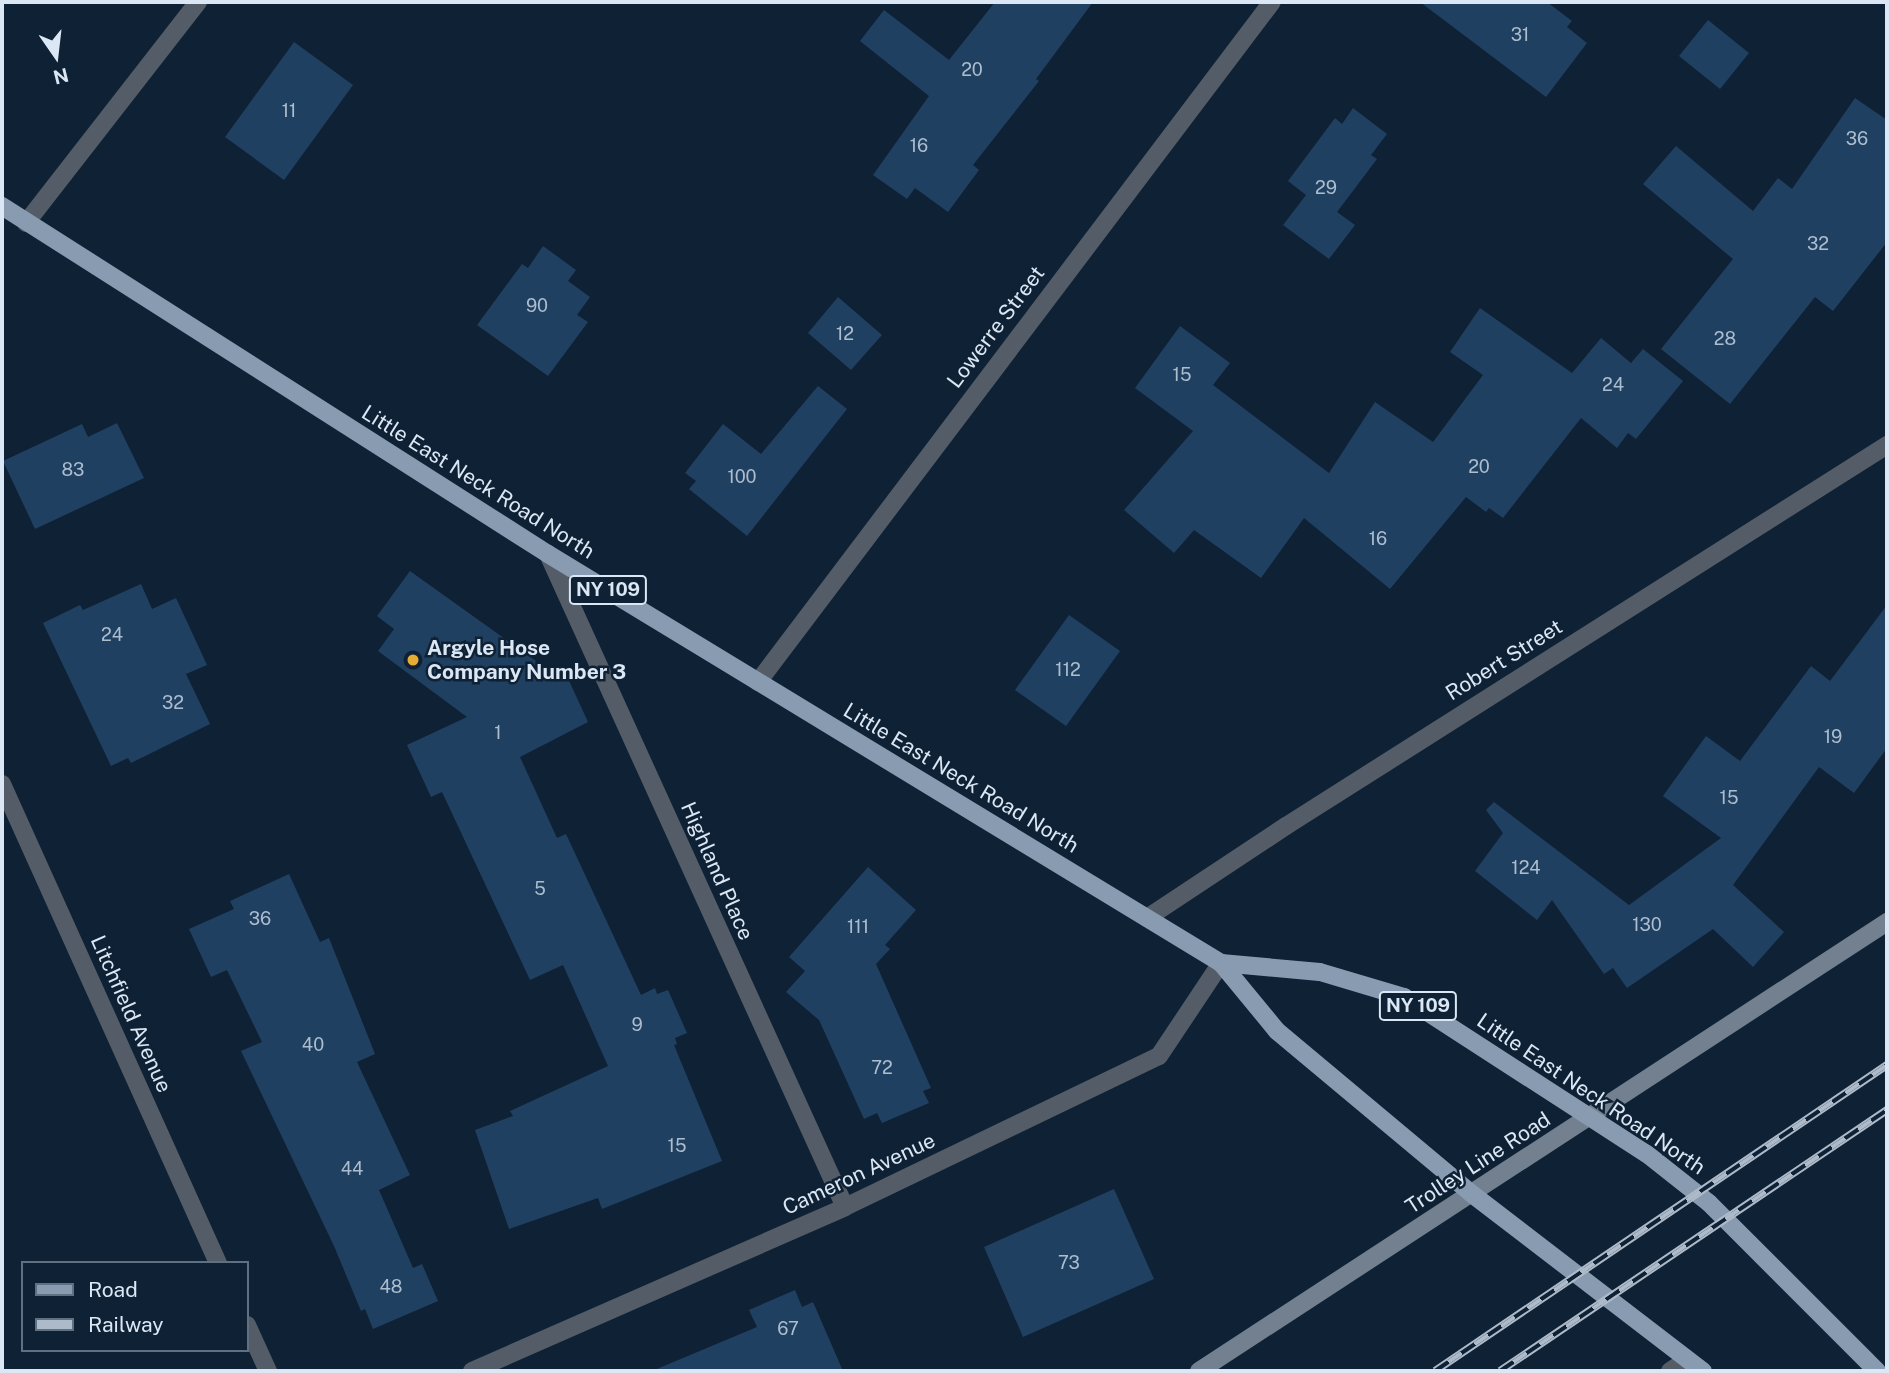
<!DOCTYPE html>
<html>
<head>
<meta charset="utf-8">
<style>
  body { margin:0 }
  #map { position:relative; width:1889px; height:1373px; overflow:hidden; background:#0f2134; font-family:"Public Sans",sans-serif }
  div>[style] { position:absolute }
  .building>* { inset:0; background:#204061 }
  .minor>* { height:18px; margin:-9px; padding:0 9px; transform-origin:9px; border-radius:9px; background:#545d67 }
  .secondary>* { height:18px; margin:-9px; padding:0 9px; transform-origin:9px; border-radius:9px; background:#728090 }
  .primary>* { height:18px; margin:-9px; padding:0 9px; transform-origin:9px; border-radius:9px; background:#889bb0 }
  .rail>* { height:8px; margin-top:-4px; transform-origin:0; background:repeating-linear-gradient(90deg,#0f2134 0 16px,#adbac9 0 32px); box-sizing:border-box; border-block:2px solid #adbac9 }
  .dots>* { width:19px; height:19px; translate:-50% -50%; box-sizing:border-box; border:4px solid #0f2134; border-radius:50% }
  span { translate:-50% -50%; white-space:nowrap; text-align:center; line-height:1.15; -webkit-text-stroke:5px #0f2134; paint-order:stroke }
  .number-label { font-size:18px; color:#acbdcf }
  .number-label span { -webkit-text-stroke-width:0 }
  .shield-label span { padding:2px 5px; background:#0f2134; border:2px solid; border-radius:5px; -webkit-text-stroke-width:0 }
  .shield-label { font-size:19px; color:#dbe7f4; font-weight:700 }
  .street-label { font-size:21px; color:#dbe7f4 }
  .poi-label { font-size:21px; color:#dbe7f4; font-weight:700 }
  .left { translate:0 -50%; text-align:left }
  .frame { position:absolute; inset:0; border:4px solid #dbe7f4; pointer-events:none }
  .legend { position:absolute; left:21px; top:1261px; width:228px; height:91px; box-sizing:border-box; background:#0f2134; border:2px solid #617081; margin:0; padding:9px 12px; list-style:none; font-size:21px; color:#dbe7f4 }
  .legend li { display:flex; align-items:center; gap:14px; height:35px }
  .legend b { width:35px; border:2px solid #617081 }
  .north { position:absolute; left:21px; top:21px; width:70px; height:70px; -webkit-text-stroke:5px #0f2134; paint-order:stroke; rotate:166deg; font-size:19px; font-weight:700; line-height:28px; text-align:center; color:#dbe7f4 }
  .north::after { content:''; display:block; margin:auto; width:24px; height:32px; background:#dbe7f4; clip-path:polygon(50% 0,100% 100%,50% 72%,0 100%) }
</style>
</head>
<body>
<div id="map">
  <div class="building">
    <i style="clip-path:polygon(995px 2px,1093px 2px,1036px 79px,1039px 81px,973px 165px,979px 170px,948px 212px,915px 188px,907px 199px,873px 175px,929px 96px,860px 41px,884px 10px,949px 60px)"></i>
    <i style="clip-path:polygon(1420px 2px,1547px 2px,1572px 21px,1567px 27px,1587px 43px,1546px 97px)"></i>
    <i style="clip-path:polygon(1708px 20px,1749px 53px,1720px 89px,1679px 56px)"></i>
    <i style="clip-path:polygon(294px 42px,353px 85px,284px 180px,225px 137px)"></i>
    <i style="clip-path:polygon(1855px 98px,1887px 120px,1887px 242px,1833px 311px,1815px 297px,1730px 404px,1661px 349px,1733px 259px,1643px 184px,1676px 146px,1753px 211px,1778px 178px,1792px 189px)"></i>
    <i style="clip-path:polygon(1353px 108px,1387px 134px,1371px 155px,1377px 159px,1337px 212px,1355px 225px,1329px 259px,1283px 225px,1306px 195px,1288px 181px,1335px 118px,1342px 124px)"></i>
    <i style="clip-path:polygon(543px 246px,576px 270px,568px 281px,590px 297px,577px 315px,588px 322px,548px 376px,477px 325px,522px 264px,528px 268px)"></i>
    <i style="clip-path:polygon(838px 297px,882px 335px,851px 370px,808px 333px)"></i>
    <i style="clip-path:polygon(1480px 308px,1572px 373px,1601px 338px,1631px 363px,1643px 349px,1683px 381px,1636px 439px,1628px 433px,1617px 448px,1581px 418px,1503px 518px,1489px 508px,1486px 512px,1466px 497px,1390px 589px,1304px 518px,1261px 578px,1194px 530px,1174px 553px,1124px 510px,1193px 431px,1135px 388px,1180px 326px,1230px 363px,1213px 385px,1329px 473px,1375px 402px,1433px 442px,1483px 375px,1450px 352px)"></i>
    <i style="clip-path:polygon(818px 386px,847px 409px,747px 536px,689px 489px,696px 481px,685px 473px,723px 424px,761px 454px)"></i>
    <i style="clip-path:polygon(117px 423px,144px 478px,35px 529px,3px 461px,82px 424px,88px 437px)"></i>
    <i style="clip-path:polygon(410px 571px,557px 676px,565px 672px,588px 722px,520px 757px,557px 838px,566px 834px,641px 995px,655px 988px,657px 994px,668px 990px,687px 1033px,675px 1038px,677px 1044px,674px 1045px,722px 1161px,602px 1209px,598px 1198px,509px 1229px,475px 1130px,513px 1116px,510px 1111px,608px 1066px,563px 965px,530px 980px,442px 792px,431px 797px,407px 745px,467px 717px,378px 651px,394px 629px,377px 616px)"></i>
    <i style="clip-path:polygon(141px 584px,152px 609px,176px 598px,207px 665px,186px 674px,210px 724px,131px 763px,128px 758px,111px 766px,43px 623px,80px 605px,83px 610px)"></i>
    <i style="clip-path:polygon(1887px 605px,1887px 748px,1854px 793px,1819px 767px,1733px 885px,1784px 932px,1753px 967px,1713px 929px,1627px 988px,1613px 968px,1604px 974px,1552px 900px,1537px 920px,1475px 871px,1503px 833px,1486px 810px,1494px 802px,1629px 905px,1721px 838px,1663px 796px,1706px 736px,1740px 761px,1811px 666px,1830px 681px)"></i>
    <i style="clip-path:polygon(1069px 615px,1120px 651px,1066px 726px,1015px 690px)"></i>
    <i style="clip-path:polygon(868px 867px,916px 910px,885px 945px,890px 949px,876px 964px,931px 1088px,923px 1091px,929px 1103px,882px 1123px,877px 1113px,864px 1119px,819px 1020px,786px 992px,805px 971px,789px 957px)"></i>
    <i style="clip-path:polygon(289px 874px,320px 942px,329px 938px,375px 1054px,357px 1062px,410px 1175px,379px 1190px,413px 1268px,422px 1264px,438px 1301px,373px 1329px,365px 1309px,361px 1311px,334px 1246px,241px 1051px,262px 1042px,227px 970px,211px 977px,189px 929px,234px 909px,230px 901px)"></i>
    <i style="clip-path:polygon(1114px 1189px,1154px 1279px,1023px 1337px,984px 1247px)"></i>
    <i style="clip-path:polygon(795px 1290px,802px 1307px,813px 1302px,843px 1371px,652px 1371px,757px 1327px,749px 1310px)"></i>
  </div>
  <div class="minor">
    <i style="left:26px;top:223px;width:280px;rotate:-52.1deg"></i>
    <i style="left:548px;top:554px;width:717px;rotate:65.54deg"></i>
    <i style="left:758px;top:682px;width:852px;rotate:-52.92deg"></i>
    <i style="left:2px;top:784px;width:525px;rotate:65.73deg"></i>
    <i style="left:1147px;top:918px;width:167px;rotate:-33.5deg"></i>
    <i style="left:1286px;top:826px;width:712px;rotate:-32.37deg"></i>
    <i style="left:247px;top:1325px;width:51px;rotate:65.5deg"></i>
    <i style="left:472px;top:1371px;width:407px;rotate:-23.7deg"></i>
    <i style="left:845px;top:1207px;width:348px;rotate:-25.7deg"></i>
    <i style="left:1159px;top:1056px;width:112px;rotate:-56.3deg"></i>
    <i style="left:1670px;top:1371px;width:20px;rotate:-33deg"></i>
  </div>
  <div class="secondary">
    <i style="left:1199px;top:1371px;width:822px;rotate:-33.13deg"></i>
  </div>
  <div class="primary">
    <i style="left:2px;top:206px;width:647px;rotate:32.51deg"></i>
    <i style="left:548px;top:554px;width:788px;rotate:31.29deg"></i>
    <i style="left:1221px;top:963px;width:88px;rotate:50.5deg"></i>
    <i style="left:1277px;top:1031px;width:254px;rotate:39.9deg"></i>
    <i style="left:1472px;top:1194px;width:291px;rotate:37.5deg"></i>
    <i style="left:1221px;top:963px;width:99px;rotate:5.2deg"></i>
    <i style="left:1320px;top:972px;width:88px;rotate:16.6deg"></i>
    <i style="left:1404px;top:997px;width:289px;rotate:32.9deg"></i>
    <i style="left:1647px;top:1154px;width:79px;rotate:38.3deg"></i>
    <i style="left:1709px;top:1203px;width:238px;rotate:45deg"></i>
  </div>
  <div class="rail">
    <i style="left:1435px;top:1371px;width:546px;rotate:-34.1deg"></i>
    <i style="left:1500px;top:1371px;width:467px;rotate:-34deg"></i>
  </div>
  <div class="dots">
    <i style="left:413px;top:660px;background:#e5ad35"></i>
  </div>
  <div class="number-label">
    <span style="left:1520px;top:35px">31</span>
    <span style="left:972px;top:70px">20</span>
    <span style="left:289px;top:111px">11</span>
    <span style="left:1857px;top:139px">36</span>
    <span style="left:919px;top:146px">16</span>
    <span style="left:1326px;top:188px">29</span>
    <span style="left:1818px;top:244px">32</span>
    <span style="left:537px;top:306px">90</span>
    <span style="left:845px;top:334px">12</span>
    <span style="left:1725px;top:339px">28</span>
    <span style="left:1182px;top:375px">15</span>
    <span style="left:1613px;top:385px">24</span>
    <span style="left:1479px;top:467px">20</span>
    <span style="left:73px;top:470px">83</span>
    <span style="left:742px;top:477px">100</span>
    <span style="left:1378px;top:539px">16</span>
    <span style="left:112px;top:635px">24</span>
    <span style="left:1068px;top:670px">112</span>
    <span style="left:173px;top:703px">32</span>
    <span style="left:498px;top:733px">1</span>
    <span style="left:1833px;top:737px">19</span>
    <span style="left:1729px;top:798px">15</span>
    <span style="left:1526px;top:868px">124</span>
    <span style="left:540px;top:889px">5</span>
    <span style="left:260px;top:919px">36</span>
    <span style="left:1647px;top:925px">130</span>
    <span style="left:858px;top:927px">111</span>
    <span style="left:637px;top:1025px">9</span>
    <span style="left:313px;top:1045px">40</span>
    <span style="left:882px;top:1068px">72</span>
    <span style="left:677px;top:1146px">15</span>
    <span style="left:352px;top:1169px">44</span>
    <span style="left:1069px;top:1263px">73</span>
    <span style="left:391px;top:1287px">48</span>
    <span style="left:788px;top:1329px">67</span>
  </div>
  <div class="shield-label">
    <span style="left:608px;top:590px">NY 109</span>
    <span style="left:1418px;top:1006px">NY 109</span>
  </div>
  <div class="street-label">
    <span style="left:996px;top:327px;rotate:-53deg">Lowerre Street</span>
    <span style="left:478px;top:482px;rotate:32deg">Little East Neck Road North</span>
    <span style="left:1504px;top:660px;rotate:-32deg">Robert Street</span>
    <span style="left:961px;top:778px;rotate:31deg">Little East Neck Road North</span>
    <span style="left:717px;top:871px;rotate:66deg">Highland Place</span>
    <span style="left:131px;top:1014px;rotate:66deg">Litchfield Avenue</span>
    <span style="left:1591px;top:1094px;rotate:34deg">Little East Neck Road North</span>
    <span style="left:1478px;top:1163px;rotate:-33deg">Trolley Line Road</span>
    <span style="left:859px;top:1174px;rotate:-25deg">Cameron Avenue</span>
  </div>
  <div class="poi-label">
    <span class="left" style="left:427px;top:660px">Argyle Hose<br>Company Number 3</span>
  </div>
  <div class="frame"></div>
  <ul class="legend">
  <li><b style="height:9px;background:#889bb0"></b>Road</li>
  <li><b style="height:9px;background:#adbac9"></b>Railway</li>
  </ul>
  <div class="north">N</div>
</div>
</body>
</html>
